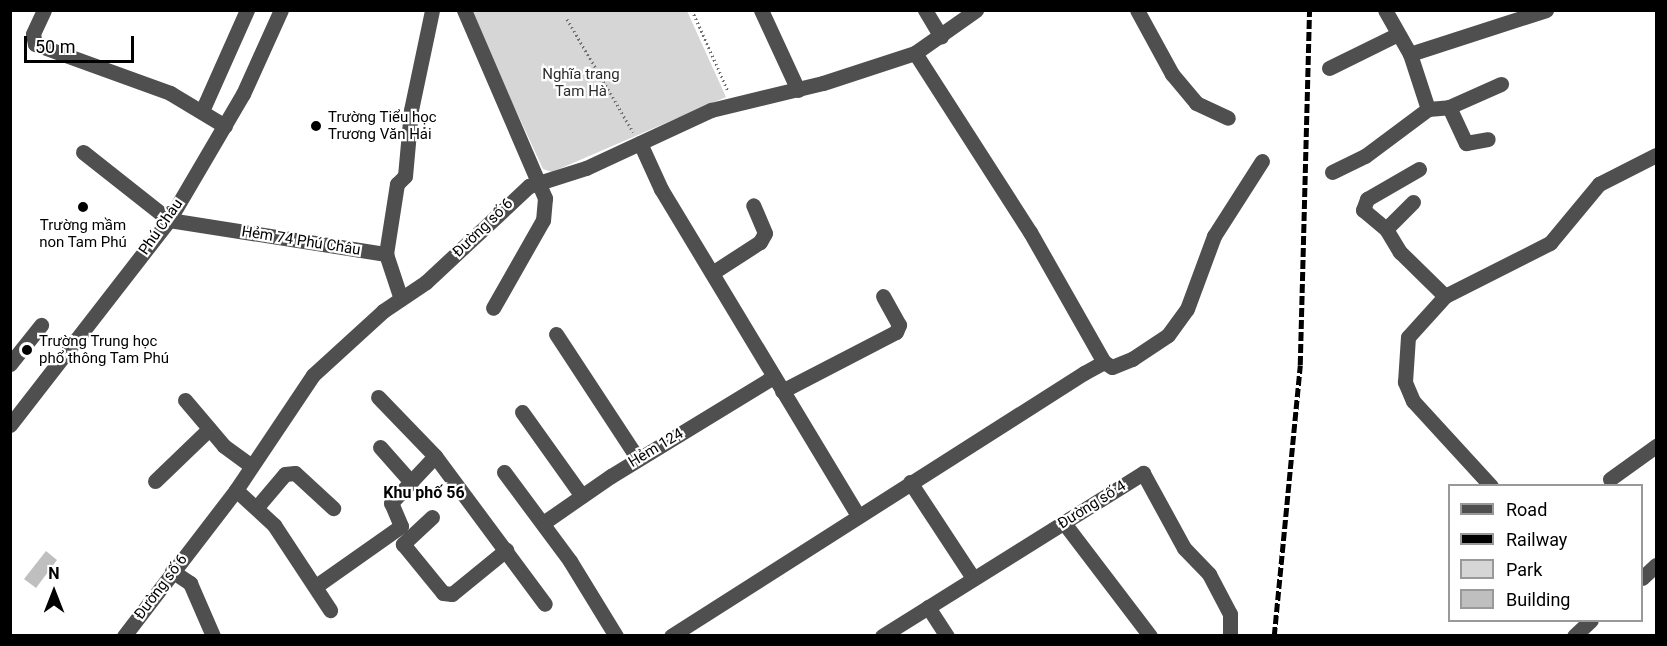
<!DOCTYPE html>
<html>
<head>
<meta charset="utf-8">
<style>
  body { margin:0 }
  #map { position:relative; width:1667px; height:646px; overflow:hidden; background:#fff; font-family:Roboto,sans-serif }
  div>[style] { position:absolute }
  .green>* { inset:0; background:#d6d6d6 }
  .building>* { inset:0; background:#bfbfbf }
  .path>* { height:3px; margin-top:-1.5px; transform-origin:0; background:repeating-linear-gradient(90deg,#717171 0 1.5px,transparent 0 4.5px) }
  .minor>* { height:15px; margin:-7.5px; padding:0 7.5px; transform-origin:7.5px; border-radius:7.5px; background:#4f4f4f }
  .rail>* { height:4.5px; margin-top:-2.25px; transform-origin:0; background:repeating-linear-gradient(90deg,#000 0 9px,transparent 0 12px) }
  .dots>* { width:16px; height:16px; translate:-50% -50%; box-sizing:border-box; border:3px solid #fff; border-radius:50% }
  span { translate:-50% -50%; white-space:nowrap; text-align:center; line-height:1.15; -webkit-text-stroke:4.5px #fff; paint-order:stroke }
  .park-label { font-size:15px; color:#2d2d2d }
  .poi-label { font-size:15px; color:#000 }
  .left { translate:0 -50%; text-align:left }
  .street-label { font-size:15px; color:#000 }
  .neighbourhood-label { font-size:16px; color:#000; font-weight:700 }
  .frame { position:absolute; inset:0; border:12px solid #000; pointer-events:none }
  .legend { position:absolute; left:1448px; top:484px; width:195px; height:138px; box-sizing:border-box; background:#fff; border:2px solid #999; margin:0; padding:8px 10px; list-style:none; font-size:18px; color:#000 }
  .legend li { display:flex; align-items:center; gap:12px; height:30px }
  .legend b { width:30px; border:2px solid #999 }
  .north { position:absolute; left:24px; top:562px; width:60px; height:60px; -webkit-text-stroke:4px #fff; paint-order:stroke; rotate:0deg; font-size:16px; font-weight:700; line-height:24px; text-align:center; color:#000 }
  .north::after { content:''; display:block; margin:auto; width:21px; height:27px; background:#000; clip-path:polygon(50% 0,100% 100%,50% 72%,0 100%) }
  .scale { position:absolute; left:24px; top:36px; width:110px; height:27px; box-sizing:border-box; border:3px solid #000; border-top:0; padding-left:8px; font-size:18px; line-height:21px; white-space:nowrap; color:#000; -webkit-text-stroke:4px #fff; paint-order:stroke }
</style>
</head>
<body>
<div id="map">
  <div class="green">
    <i style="clip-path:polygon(470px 11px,687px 11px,726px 97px,552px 172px,543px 169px)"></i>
  </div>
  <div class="building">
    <i style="clip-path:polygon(46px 551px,57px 560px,36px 588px,24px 579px)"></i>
  </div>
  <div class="path">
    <i style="left:692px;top:10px;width:89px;rotate:66deg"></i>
    <i style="left:567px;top:19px;width:131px;rotate:59.7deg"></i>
  </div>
  <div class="minor">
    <i style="left:44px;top:10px;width:26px;rotate:115deg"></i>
    <i style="left:33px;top:34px;width:10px;rotate:79deg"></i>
    <i style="left:35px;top:44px;width:144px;rotate:19.9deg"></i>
    <i style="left:170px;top:93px;width:64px;rotate:31deg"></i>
    <i style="left:464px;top:10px;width:205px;rotate:66.7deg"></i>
    <i style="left:545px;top:198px;width:22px;rotate:95deg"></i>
    <i style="left:543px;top:220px;width:101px;rotate:119.6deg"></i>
    <i style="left:761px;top:10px;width:88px;rotate:65.2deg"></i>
    <i style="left:925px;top:10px;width:31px;rotate:59deg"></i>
    <i style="left:1137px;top:10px;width:73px;rotate:61.3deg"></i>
    <i style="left:1172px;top:74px;width:38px;rotate:50deg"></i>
    <i style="left:1196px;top:103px;width:35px;rotate:25deg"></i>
    <i style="left:1385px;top:10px;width:51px;rotate:60.4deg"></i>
    <i style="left:1410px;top:54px;width:58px;rotate:71.9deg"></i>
    <i style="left:915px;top:53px;width:213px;rotate:57.3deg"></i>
    <i style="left:1030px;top:232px;width:150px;rotate:60.4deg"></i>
    <i style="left:1410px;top:54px;width:143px;rotate:-17.9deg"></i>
    <i style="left:1329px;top:68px;width:75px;rotate:-26.2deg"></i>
    <i style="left:1449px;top:107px;width:40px;rotate:65deg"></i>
    <i style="left:1466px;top:143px;width:22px;rotate:-10deg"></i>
    <i style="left:202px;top:111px;width:111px;rotate:-66deg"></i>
    <i style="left:640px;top:143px;width:51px;rotate:65.5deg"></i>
    <i style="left:661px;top:189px;width:381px;rotate:58.9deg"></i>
    <i style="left:83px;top:152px;width:110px;rotate:38.3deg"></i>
    <i style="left:169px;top:220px;width:220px;rotate:8.9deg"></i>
    <i style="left:386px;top:254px;width:47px;rotate:71.6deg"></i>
    <i style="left:1332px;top:172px;width:37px;rotate:-26deg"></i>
    <i style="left:1365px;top:156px;width:79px;rotate:-36.7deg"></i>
    <i style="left:1428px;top:109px;width:21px;rotate:-5deg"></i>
    <i style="left:1449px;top:107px;width:57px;rotate:-23.9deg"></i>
    <i style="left:1413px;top:202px;width:38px;rotate:135deg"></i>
    <i style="left:1386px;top:229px;width:27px;rotate:59deg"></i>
    <i style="left:1400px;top:252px;width:63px;rotate:44.4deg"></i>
    <i style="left:1386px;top:229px;width:30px;rotate:-140deg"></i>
    <i style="left:1363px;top:210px;width:12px;rotate:-70deg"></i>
    <i style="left:1367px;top:199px;width:60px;rotate:-30deg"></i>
    <i style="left:386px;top:254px;width:71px;rotate:-81.1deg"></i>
    <i style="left:397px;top:184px;width:11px;rotate:-45deg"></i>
    <i style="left:405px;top:176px;width:66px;rotate:-84.8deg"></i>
    <i style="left:411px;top:110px;width:102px;rotate:-78.1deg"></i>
    <i style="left:712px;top:273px;width:57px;rotate:-32.9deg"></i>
    <i style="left:760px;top:242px;width:10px;rotate:-61deg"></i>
    <i style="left:765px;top:233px;width:30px;rotate:-113deg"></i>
    <i style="left:556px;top:334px;width:149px;rotate:56.7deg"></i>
    <i style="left:10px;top:364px;width:50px;rotate:-51.5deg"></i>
    <i style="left:782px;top:391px;width:128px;rotate:-27.4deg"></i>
    <i style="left:896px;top:332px;width:8px;rotate:-67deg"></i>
    <i style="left:899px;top:325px;width:33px;rotate:-119deg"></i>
    <i style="left:185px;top:400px;width:60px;rotate:49.7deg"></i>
    <i style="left:224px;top:446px;width:32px;rotate:36deg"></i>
    <i style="left:522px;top:412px;width:103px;rotate:54.5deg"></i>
    <i style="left:10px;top:425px;width:259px;rotate:-52.2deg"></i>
    <i style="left:169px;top:220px;width:146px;rotate:-59.6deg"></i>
    <i style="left:243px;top:94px;width:92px;rotate:-65.7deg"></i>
    <i style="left:380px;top:447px;width:47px;rotate:48.5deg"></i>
    <i style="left:435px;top:456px;width:184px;rotate:53.4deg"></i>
    <i style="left:504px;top:472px;width:111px;rotate:53.4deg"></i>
    <i style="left:570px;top:561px;width:88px;rotate:58.5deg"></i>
    <i style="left:1610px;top:479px;width:57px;rotate:-35.7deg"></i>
    <i style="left:155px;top:481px;width:75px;rotate:-43.9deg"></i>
    <i style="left:910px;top:482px;width:115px;rotate:56.7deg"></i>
    <i style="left:1491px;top:486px;width:115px;rotate:-132.5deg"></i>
    <i style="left:1413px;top:401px;width:21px;rotate:-113deg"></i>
    <i style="left:1405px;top:382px;width:45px;rotate:-86.2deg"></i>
    <i style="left:1408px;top:337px;width:55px;rotate:-47.9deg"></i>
    <i style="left:1445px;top:296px;width:118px;rotate:-26.8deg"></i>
    <i style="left:1550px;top:243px;width:77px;rotate:-50.3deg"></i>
    <i style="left:1599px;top:184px;width:64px;rotate:-27deg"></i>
    <i style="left:236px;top:490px;width:52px;rotate:42.6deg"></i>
    <i style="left:274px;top:525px;width:102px;rotate:56.6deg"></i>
    <i style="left:257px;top:507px;width:43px;rotate:-49.7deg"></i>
    <i style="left:285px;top:474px;width:10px;rotate:-6deg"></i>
    <i style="left:295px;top:473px;width:52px;rotate:42.6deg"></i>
    <i style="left:432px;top:517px;width:40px;rotate:137deg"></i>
    <i style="left:403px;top:544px;width:63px;rotate:50.8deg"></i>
    <i style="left:443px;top:593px;width:9px;rotate:6deg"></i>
    <i style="left:452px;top:594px;width:70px;rotate:-39.2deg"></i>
    <i style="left:543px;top:523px;width:83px;rotate:-34.7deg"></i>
    <i style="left:611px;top:476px;width:190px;rotate:-31.4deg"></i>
    <i style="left:1064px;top:523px;width:142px;rotate:52.7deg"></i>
    <i style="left:172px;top:571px;width:22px;rotate:34deg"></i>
    <i style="left:190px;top:583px;width:58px;rotate:66.5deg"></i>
    <i style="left:1642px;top:578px;width:19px;rotate:-43deg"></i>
    <i style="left:316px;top:586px;width:104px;rotate:-35.2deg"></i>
    <i style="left:401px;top:526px;width:25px;rotate:-113deg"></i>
    <i style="left:391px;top:503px;width:64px;rotate:-46.9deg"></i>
    <i style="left:435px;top:456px;width:82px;rotate:-134deg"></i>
    <i style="left:928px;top:607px;width:35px;rotate:57deg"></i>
    <i style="left:124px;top:636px;width:184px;rotate:-52.5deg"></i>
    <i style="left:236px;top:490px;width:138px;rotate:-56.2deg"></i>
    <i style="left:313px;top:375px;width:95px;rotate:-42.4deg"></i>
    <i style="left:383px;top:311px;width:52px;rotate:-34deg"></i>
    <i style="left:426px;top:282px;width:141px;rotate:-43deg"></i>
    <i style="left:529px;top:186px;width:60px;rotate:-17.5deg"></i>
    <i style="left:586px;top:168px;width:138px;rotate:-24.9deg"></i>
    <i style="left:711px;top:110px;width:115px;rotate:-13.6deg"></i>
    <i style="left:823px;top:83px;width:97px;rotate:-18.1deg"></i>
    <i style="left:915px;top:53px;width:75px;rotate:-35.2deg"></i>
    <i style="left:671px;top:636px;width:490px;rotate:-32.5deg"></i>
    <i style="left:1084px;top:373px;width:23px;rotate:-29deg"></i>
    <i style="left:1104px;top:362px;width:9px;rotate:32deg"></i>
    <i style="left:1112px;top:367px;width:22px;rotate:-22deg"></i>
    <i style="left:1132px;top:359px;width:43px;rotate:-33.7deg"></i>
    <i style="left:1168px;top:335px;width:32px;rotate:-54deg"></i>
    <i style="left:1187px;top:309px;width:78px;rotate:-69.7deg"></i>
    <i style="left:1214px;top:236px;width:89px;rotate:-57.4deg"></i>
    <i style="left:882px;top:636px;width:308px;rotate:-32deg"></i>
    <i style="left:1143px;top:473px;width:85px;rotate:61.3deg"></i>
    <i style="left:1184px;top:548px;width:36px;rotate:46deg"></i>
    <i style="left:1209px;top:574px;width:45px;rotate:62.3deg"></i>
    <i style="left:1230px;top:614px;width:22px;rotate:90deg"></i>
    <i style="left:1574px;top:636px;width:23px;rotate:-43deg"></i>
  </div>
  <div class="rail">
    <i style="left:1274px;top:636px;width:272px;rotate:-84.5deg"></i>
    <i style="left:1300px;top:365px;width:355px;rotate:-88.5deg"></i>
  </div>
  <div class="dots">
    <i style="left:316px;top:126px;background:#000"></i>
    <i style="left:83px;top:207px;background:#000"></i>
    <i style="left:27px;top:350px;background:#000"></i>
  </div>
  <div class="park-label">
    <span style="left:581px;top:83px">Nghĩa trang<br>Tam Hà</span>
  </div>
  <div class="poi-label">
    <span class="left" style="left:328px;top:126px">Trường Tiểu học<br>Trương Văn Hải</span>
    <span style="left:83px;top:234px">Trường mầm<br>non Tam Phú</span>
    <span class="left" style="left:39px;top:350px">Trường Trung học<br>phổ thông Tam Phú</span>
  </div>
  <div class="street-label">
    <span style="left:161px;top:227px;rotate:-55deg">Phú Châu</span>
    <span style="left:483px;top:228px;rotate:-44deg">Đường số 6</span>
    <span style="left:301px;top:241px;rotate:9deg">Hẻm 74 Phú Châu</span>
    <span style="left:656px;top:448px;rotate:-31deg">Hẻm 124</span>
    <span style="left:1092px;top:505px;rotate:-32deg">Đường số 4</span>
    <span style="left:161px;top:587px;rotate:-53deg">Đường số 6</span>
  </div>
  <div class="neighbourhood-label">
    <span style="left:424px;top:493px">Khu phố 56</span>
  </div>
  <div class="frame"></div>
  <ul class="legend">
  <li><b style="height:8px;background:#4f4f4f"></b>Road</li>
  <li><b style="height:8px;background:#000"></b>Railway</li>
  <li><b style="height:16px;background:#d6d6d6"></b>Park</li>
  <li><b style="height:16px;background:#bfbfbf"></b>Building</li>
  </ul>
  <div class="north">N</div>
  <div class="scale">50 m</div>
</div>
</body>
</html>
